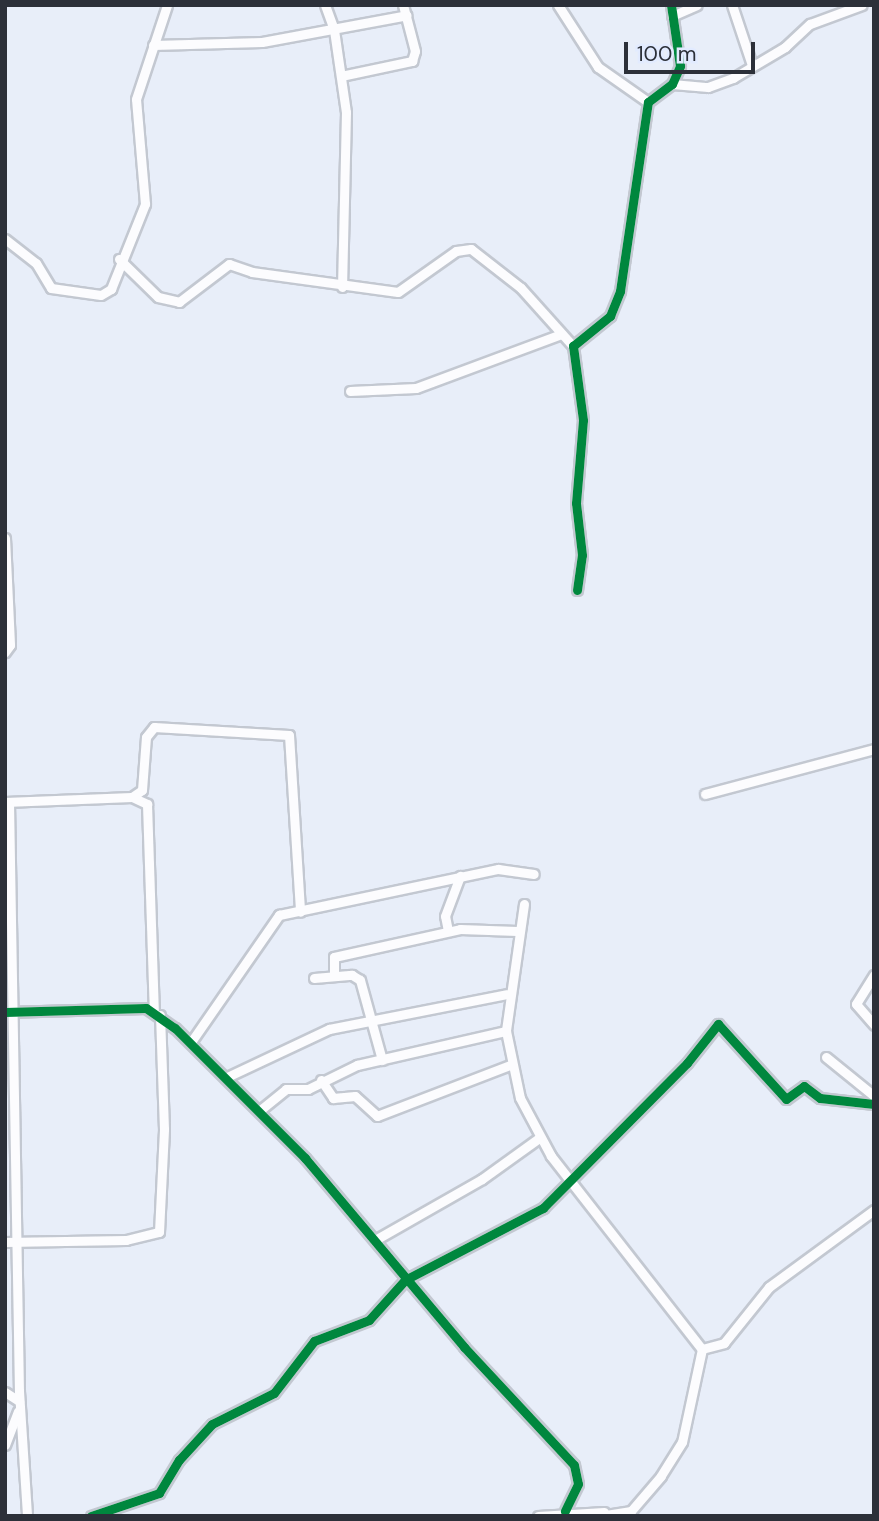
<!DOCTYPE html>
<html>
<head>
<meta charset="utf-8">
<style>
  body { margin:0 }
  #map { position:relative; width:879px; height:1521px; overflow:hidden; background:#e8eef9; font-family:"DM Sans",sans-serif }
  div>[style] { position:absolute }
  .roads { filter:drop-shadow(2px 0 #c3c8d1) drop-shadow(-2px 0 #c3c8d1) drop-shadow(0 2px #c3c8d1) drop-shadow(0 -2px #c3c8d1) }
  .street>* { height:9px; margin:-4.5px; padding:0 4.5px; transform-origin:4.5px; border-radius:4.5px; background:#fcfcfe }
  .cycleway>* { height:9px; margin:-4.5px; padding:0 4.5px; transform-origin:4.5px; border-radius:4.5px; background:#00873e }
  span { translate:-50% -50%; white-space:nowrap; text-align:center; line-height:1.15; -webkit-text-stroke:7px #e2ebff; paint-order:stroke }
  .frame { position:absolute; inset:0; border:7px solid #2c3039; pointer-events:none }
  .scale { position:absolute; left:624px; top:42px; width:131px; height:32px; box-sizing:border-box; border:4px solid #2c3039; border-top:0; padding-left:9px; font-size:21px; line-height:24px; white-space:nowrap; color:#2c3039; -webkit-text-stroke:5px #e2ebff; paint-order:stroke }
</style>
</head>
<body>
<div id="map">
  <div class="roads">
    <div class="street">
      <i style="left:325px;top:5px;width:27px;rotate:70deg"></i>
      <i style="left:334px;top:30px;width:83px;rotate:81.7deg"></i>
      <i style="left:346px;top:112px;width:175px;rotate:91.3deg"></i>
      <i style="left:558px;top:5px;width:74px;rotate:57.2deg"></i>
      <i style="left:598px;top:67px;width:61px;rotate:35deg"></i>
      <i style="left:732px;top:5px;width:63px;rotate:71.6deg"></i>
      <i style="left:672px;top:16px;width:27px;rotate:-24deg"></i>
      <i style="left:153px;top:45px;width:109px;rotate:-1.6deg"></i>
      <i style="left:262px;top:42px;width:147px;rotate:-10.5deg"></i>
      <i style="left:341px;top:76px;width:73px;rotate:-11.9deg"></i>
      <i style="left:412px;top:61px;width:10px;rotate:-73deg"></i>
      <i style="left:415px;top:51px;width:48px;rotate:-104.6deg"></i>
      <i style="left:672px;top:84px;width:36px;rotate:5deg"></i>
      <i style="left:708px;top:87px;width:27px;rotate:-20deg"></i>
      <i style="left:733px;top:78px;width:61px;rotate:-30.8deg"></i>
      <i style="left:785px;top:47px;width:34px;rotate:-43deg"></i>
      <i style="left:810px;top:24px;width:55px;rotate:-20.1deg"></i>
      <i style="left:5px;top:239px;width:39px;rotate:38deg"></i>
      <i style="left:36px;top:263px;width:29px;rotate:59deg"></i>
      <i style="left:51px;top:288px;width:50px;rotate:8deg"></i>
      <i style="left:101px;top:295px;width:12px;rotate:-31deg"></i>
      <i style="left:111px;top:289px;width:92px;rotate:-68.2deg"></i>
      <i style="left:145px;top:204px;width:105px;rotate:-94.9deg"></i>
      <i style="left:136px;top:99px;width:99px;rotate:-71.7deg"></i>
      <i style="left:119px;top:259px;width:54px;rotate:44.3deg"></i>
      <i style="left:158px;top:297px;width:22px;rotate:13deg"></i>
      <i style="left:179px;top:302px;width:63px;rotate:-37.2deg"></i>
      <i style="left:229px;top:264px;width:24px;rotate:19deg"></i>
      <i style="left:252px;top:272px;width:147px;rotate:7.8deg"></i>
      <i style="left:398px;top:292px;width:71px;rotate:-35.3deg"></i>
      <i style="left:456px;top:251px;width:15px;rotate:-8deg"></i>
      <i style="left:471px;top:249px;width:63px;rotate:38deg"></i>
      <i style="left:521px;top:288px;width:78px;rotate:48.1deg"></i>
      <i style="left:350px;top:391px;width:66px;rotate:-2.6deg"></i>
      <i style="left:416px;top:388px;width:155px;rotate:-20.4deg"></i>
      <i style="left:5px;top:538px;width:107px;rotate:87.3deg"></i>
      <i style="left:10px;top:645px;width:9px;rotate:126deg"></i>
      <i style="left:577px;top:590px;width:35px;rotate:-82deg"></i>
      <i style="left:582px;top:555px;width:52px;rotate:-96.6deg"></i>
      <i style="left:576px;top:503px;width:83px;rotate:-85.2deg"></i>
      <i style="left:583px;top:420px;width:75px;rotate:-97.7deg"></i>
      <i style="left:573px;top:346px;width:48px;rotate:-39deg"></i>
      <i style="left:610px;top:316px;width:27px;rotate:-68deg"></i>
      <i style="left:620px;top:291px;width:191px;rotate:-81.6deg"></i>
      <i style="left:648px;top:102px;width:30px;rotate:-37deg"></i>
      <i style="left:672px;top:84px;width:20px;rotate:-66deg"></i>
      <i style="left:680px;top:66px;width:62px;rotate:-98.4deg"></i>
      <i style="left:705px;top:794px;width:175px;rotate:-14.9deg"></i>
      <i style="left:132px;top:797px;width:12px;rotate:-35deg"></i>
      <i style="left:142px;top:790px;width:53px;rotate:-85.7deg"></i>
      <i style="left:146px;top:737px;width:13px;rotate:-51deg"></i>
      <i style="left:154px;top:727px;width:135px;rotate:3.4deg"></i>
      <i style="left:289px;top:735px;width:177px;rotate:86.4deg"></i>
      <i style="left:5px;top:802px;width:127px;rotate:-2.3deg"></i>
      <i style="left:132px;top:797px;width:17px;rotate:25deg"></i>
      <i style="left:147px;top:804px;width:207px;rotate:88.1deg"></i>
      <i style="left:9px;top:802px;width:589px;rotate:89.03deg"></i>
      <i style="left:19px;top:1391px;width:125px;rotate:86.3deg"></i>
      <i style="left:524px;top:904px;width:128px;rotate:98.1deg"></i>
      <i style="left:506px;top:1031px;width:68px;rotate:78.2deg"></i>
      <i style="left:520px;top:1098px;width:66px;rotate:61.9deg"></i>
      <i style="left:551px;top:1156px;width:245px;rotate:52deg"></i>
      <i style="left:702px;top:1349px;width:95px;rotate:102.1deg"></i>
      <i style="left:682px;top:1442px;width:40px;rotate:122deg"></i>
      <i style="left:661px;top:1476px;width:46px;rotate:130.6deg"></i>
      <i style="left:631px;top:1511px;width:32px;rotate:171deg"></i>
      <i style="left:448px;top:931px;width:15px;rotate:-101deg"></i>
      <i style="left:445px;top:916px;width:43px;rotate:-69.4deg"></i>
      <i style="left:334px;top:975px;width:18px;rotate:-90deg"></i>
      <i style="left:334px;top:957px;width:129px;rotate:-12.5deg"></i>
      <i style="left:460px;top:929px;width:57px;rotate:2deg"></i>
      <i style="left:874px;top:975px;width:34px;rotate:122deg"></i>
      <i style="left:856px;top:1004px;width:28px;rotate:49deg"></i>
      <i style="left:314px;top:978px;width:38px;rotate:-5deg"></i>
      <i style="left:352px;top:975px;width:9px;rotate:32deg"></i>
      <i style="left:360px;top:980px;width:83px;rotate:74.6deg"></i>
      <i style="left:5px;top:1012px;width:141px;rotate:-1.6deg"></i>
      <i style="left:146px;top:1008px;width:35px;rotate:35deg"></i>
      <i style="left:175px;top:1028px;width:184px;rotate:45deg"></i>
      <i style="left:305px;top:1158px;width:247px;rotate:49.9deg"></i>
      <i style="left:464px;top:1347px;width:161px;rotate:47deg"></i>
      <i style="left:574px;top:1465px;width:19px;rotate:78deg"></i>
      <i style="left:578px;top:1484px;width:30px;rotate:116deg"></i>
      <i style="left:191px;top:1042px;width:155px;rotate:-55.3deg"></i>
      <i style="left:279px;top:915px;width:224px;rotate:-11.9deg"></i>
      <i style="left:498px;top:869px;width:36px;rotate:8deg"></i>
      <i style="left:826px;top:1057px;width:62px;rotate:39.1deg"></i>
      <i style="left:227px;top:1077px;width:113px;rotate:-25.2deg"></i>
      <i style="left:329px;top:1029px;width:181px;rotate:-11.1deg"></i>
      <i style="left:321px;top:1080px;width:22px;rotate:56deg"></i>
      <i style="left:333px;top:1098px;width:22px;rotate:-5deg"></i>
      <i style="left:355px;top:1096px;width:30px;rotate:42deg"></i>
      <i style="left:377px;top:1116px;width:142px;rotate:-21deg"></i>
      <i style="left:259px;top:1111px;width:35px;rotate:-39deg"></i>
      <i style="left:286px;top:1089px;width:22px"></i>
      <i style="left:308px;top:1089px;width:55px;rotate:-26.1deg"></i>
      <i style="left:357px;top:1065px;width:153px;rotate:-12.9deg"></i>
      <i style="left:375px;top:1240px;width:123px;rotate:-29.7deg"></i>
      <i style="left:482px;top:1179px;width:70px;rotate:-35.7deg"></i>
      <i style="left:5px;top:1242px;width:121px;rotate:-0.9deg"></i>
      <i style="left:126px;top:1240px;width:34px;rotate:-14deg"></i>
      <i style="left:159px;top:1232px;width:103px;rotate:-87.2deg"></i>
      <i style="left:164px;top:1129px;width:114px;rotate:-92deg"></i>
      <i style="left:702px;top:1349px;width:23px;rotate:-15deg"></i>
      <i style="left:724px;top:1343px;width:72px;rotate:-51.2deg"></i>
      <i style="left:769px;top:1287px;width:130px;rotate:-36.3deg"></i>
      <i style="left:5px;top:1392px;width:17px;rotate:33deg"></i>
      <i style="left:5px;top:1445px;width:36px;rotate:-69deg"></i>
      <i style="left:91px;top:1516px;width:72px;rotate:-18.7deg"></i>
      <i style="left:159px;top:1493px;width:39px;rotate:-59deg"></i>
      <i style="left:179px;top:1460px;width:49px;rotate:-47.5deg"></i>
      <i style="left:212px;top:1424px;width:69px;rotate:-26.6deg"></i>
      <i style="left:274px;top:1393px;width:66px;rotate:-52.4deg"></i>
      <i style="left:314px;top:1341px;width:59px;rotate:-20.9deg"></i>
      <i style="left:369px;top:1320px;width:54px;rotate:-48deg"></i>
      <i style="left:405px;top:1280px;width:156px;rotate:-27.6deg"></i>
      <i style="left:543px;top:1208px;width:204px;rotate:-45.2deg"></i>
      <i style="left:687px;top:1063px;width:50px;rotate:-51.5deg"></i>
      <i style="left:718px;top:1024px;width:101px;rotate:47.8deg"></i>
      <i style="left:786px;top:1099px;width:22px;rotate:-36deg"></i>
      <i style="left:804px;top:1086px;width:20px;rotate:37deg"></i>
      <i style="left:820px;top:1098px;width:54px;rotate:6.3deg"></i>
      <i style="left:538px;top:1516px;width:66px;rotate:-3.5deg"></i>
    </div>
  </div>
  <div class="cycleway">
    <i style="left:577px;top:590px;width:35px;rotate:-82deg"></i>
    <i style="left:582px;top:555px;width:52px;rotate:-96.6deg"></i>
    <i style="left:576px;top:503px;width:83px;rotate:-85.2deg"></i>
    <i style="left:583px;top:420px;width:75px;rotate:-97.7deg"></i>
    <i style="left:573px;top:346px;width:48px;rotate:-39deg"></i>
    <i style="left:610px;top:316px;width:27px;rotate:-68deg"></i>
    <i style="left:620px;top:291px;width:191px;rotate:-81.6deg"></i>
    <i style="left:648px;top:102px;width:30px;rotate:-37deg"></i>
    <i style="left:672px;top:84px;width:20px;rotate:-66deg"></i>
    <i style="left:680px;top:66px;width:62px;rotate:-98.4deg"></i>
    <i style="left:5px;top:1012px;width:141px;rotate:-1.6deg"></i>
    <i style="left:146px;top:1008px;width:35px;rotate:35deg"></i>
    <i style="left:175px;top:1028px;width:184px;rotate:45deg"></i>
    <i style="left:305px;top:1158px;width:247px;rotate:49.9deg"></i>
    <i style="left:464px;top:1347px;width:161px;rotate:47deg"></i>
    <i style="left:574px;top:1465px;width:19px;rotate:78deg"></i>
    <i style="left:578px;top:1484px;width:30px;rotate:116deg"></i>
    <i style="left:91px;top:1516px;width:72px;rotate:-18.7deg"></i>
    <i style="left:159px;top:1493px;width:39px;rotate:-59deg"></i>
    <i style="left:179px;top:1460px;width:49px;rotate:-47.5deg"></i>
    <i style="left:212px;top:1424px;width:69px;rotate:-26.6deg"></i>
    <i style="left:274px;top:1393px;width:66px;rotate:-52.4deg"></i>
    <i style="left:314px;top:1341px;width:59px;rotate:-20.9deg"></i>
    <i style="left:369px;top:1320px;width:54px;rotate:-48deg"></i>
    <i style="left:405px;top:1280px;width:156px;rotate:-27.6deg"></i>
    <i style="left:543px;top:1208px;width:204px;rotate:-45.2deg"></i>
    <i style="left:687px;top:1063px;width:50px;rotate:-51.5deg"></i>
    <i style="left:718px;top:1024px;width:101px;rotate:47.8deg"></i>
    <i style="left:786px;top:1099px;width:22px;rotate:-36deg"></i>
    <i style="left:804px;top:1086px;width:20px;rotate:37deg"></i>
    <i style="left:820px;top:1098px;width:54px;rotate:6.3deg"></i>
  </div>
  <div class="frame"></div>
  <div class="scale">100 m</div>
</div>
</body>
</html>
